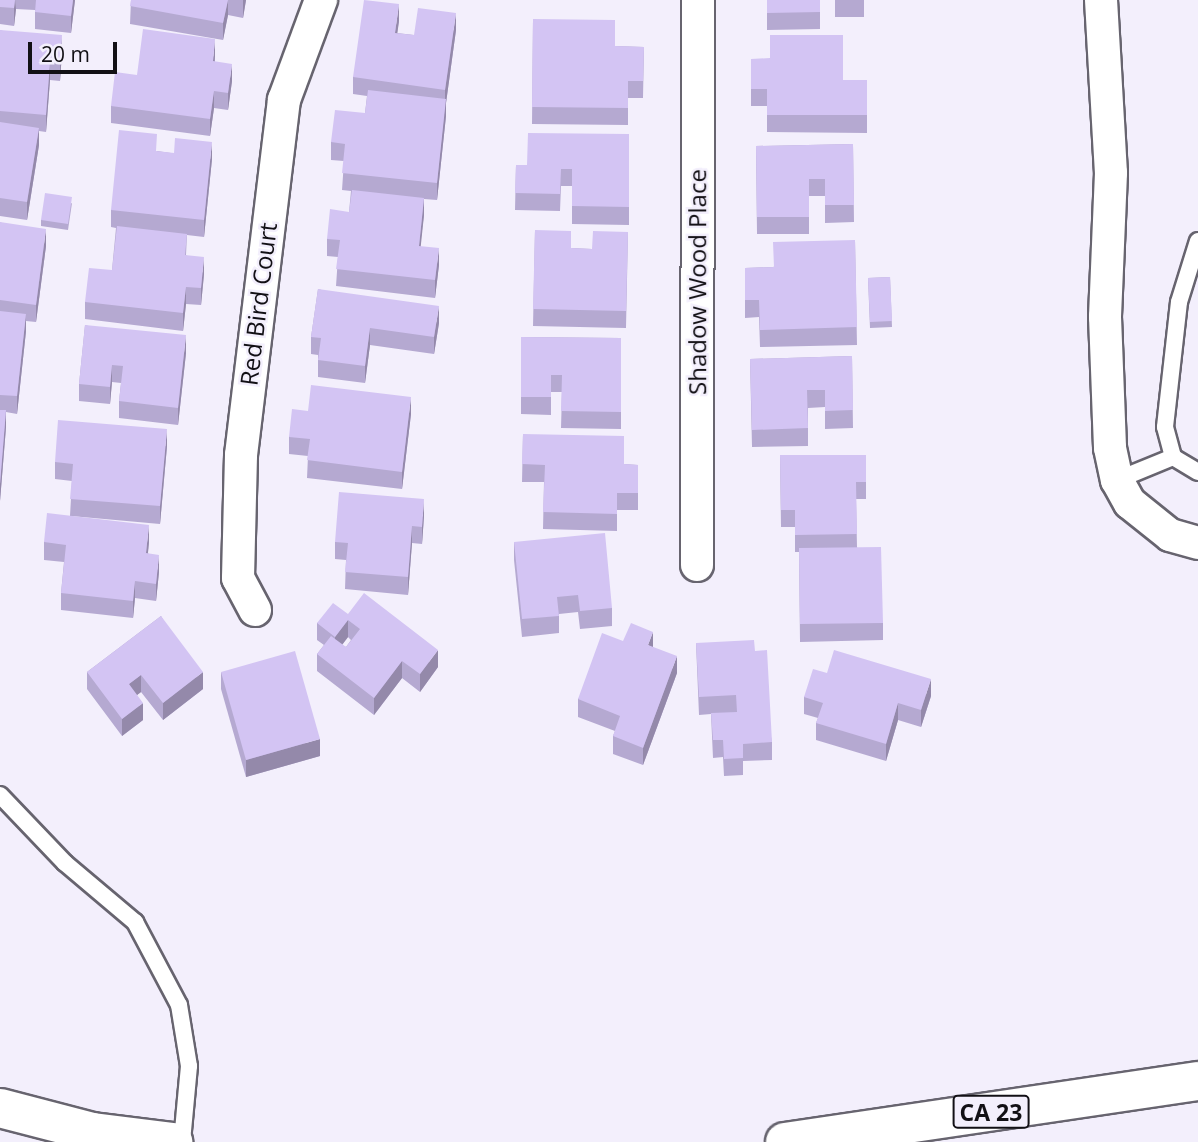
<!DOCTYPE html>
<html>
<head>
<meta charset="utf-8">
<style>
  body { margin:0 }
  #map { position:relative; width:1198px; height:1142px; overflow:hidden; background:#f3effc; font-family:"Open Sans",sans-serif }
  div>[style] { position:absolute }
  .roads { filter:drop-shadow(2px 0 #67646f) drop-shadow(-2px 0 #67646f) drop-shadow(0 2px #67646f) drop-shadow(0 -2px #67646f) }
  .lane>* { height:16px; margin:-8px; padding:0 8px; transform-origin:8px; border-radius:8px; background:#fff }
  .street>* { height:32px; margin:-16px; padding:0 16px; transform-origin:16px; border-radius:16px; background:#fff }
  .primary>* { height:38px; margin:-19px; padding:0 19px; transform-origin:19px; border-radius:19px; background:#fff }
  .wall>* { inset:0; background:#b5a9d1 }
  .shaded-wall>* { inset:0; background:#9489aa }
  .building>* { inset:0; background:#d3c4f3 }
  span { translate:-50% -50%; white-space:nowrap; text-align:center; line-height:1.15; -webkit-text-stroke:5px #f3effc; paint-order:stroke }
  .shield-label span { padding:2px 5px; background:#f3effc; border:2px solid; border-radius:5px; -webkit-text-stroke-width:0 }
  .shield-label { font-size:23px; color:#121015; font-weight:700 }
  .street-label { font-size:24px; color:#121015 }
  .scale { position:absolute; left:28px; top:42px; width:89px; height:32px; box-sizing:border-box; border:4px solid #121015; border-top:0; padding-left:9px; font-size:21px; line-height:24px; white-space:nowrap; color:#121015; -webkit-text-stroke:5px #f3effc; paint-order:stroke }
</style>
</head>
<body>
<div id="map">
  <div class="roads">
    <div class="lane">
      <i style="left:1198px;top:241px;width:64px;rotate:107.3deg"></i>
      <i style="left:1179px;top:302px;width:126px;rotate:96.4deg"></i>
      <i style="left:1165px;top:427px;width:31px;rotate:75deg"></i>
      <i style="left:1173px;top:457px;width:29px;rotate:31deg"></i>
      <i style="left:1117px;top:480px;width:61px;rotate:-22.3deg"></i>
      <i style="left:0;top:795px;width:94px;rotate:46.3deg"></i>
      <i style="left:65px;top:863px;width:92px;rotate:40.1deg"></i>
      <i style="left:135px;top:922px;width:94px;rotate:62.1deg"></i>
      <i style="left:179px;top:1005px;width:62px;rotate:80.7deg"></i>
      <i style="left:189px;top:1066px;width:76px;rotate:95.3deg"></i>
    </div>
    <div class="street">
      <i style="left:1101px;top:0;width:173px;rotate:86.7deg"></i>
      <i style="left:1111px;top:173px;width:144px;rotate:92.4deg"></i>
      <i style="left:1105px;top:317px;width:131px;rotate:87.8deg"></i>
      <i style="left:1110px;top:448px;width:33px;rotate:78deg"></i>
      <i style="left:1117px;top:480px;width:26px;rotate:61deg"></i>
      <i style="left:1130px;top:503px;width:51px;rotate:38.7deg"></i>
      <i style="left:1170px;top:535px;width:29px;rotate:16deg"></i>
      <i style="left:697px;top:565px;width:565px;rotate:-89.9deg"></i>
      <i style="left:255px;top:610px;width:36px;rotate:-118deg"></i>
      <i style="left:238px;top:578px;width:123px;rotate:-88.6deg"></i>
      <i style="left:241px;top:455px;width:358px;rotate:-83.1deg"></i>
      <i style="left:284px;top:100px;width:107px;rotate:-69.7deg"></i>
    </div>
    <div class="primary">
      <i style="left:0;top:1108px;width:96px;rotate:14.5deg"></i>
      <i style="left:93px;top:1132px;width:81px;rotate:7.1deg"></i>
      <i style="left:785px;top:1142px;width:417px;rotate:-8.4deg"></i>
    </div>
  </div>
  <div class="wall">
    <i style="clip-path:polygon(0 0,75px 0,71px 33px,35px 29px,35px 10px,16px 9px,14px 26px,0 24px)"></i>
    <i style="clip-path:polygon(131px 0,246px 0,243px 18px,228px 15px,223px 40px,130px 24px)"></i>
    <i style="clip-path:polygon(767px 0,820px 0,820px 29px,767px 30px)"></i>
    <i style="clip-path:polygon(835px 0,864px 0,864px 17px,835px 17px)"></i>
    <i style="clip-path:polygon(533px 19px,615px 46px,644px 47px,643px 98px,628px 98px,628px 125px,532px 124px)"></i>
    <i style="clip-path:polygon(399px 21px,397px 33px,414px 35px,456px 30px,446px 103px,446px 116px,437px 200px,424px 199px,424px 215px,420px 246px,439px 265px,435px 298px,336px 286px,338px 257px,327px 256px,327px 239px,349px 212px,351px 191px,342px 190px,344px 161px,331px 160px,331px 142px,365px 113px,367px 96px,353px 94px,353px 77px)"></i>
    <i style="clip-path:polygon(0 30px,62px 52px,60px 81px,50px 80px,46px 132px,39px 131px,39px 145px,27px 220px,0 216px)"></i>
    <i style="clip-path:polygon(215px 56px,215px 62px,232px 81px,228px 110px,214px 108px,210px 136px,111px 123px,111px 106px,137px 75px)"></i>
    <i style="clip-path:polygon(751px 59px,843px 80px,867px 80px,867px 133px,767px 132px,767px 106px,751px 106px)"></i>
    <i style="clip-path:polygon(629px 134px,629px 225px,572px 224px,572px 186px,561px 186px,560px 211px,515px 210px,516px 165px,527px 165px)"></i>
    <i style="clip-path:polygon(853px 144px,854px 222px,825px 223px,825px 196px,809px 196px,809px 234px,757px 234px,756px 146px)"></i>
    <i style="clip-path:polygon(157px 151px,212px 159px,204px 237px,187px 235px,186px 255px,204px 274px,201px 305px,186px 304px,183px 331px,85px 319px,85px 302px,112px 270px,116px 228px,111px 227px,111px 210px)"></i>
    <i style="clip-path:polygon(72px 203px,68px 230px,41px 226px,41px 220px)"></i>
    <i style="clip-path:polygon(0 222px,46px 246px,36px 322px,26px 321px,26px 331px,17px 414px,6px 412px,6px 427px,0 501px)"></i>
    <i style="clip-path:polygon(535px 230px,571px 248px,592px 249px,628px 232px,626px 328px,533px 326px)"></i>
    <i style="clip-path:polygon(855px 240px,857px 345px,760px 347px,759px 317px,745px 318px,745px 268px,773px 267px)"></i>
    <i style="clip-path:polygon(890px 277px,892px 327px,870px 328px,868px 278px)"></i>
    <i style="clip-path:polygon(318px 289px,439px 323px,434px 354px,370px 345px,365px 383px,318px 377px,318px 355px,311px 354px,311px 337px)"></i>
    <i style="clip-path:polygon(85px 325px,186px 353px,178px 425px,119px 418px,119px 401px,121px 383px,112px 382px,110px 404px,79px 401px,79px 384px)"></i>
    <i style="clip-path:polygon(521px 337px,621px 338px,621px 429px,561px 428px,562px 392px,551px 392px,551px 415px,521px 414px)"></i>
    <i style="clip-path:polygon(852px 356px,853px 428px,825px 429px,825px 407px,808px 408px,808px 446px,752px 447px,750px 359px)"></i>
    <i style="clip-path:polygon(308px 411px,411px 414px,402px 489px,307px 478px,308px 456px,289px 454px,289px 437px)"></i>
    <i style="clip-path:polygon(523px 434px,624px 464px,638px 465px,638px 510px,617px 510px,617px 531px,543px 529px,544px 482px,522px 482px)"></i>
    <i style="clip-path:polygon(167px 446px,160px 524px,71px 516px,149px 542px,148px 553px,159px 572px,156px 601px,135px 598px,133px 618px,61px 610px,61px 593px,64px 562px,44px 560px,44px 542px,70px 516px,72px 481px,55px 479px,55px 462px)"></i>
    <i style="clip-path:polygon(780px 455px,866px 455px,866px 499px,856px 499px,857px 547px,883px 623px,883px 640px,800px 642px,799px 552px,795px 552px,795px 527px,781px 527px)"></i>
    <i style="clip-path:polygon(424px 516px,422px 544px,412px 543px,408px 595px,345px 589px,346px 560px,335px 559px,335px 542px)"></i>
    <i style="clip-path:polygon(514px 542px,612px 608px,612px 626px,580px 629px,578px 612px,559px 614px,559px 633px,522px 637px,514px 560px)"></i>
    <i style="clip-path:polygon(evenodd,348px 614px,438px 667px,420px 692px,402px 678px,374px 715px,317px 671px,317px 654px,324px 645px,317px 640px,317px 623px,348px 614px,348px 637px,351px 640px,346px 647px,342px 645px,348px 637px)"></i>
    <i style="clip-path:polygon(161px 616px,203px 689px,163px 720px,141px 692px,137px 695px,143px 720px,122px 736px,87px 689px,87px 672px)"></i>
    <i style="clip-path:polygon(623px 641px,653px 647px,677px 673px,643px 765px,613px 754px,613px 736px,615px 731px,578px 717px,578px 699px)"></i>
    <i style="clip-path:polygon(696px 643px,755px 651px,772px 742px,772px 760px,743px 761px,743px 775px,724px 776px,723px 757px,713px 758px,711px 714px,699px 715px)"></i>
    <i style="clip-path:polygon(221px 672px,320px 756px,246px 777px,221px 689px)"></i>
    <i style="clip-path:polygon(827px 673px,931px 696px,921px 727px,898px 720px,886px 761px,816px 740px,816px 723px,818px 718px,804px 714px,804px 697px)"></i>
  </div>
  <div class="shaded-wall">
    <i style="clip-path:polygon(15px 0,16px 9px,14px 26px,14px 8px)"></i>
    <i style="clip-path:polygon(73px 0,75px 0,71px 33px,71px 16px)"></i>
    <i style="clip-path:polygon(228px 0,228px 15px,223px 40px,223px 23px)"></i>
    <i style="clip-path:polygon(243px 0,246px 0,243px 18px)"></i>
    <i style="clip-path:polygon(399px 4px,399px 21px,395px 50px,395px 33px)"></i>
    <i style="clip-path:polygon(456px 13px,456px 30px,446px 103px,446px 116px,437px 200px,437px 183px,445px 105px,445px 90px)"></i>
    <i style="clip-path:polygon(62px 35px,62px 52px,60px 81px,60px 63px)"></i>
    <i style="clip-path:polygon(215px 39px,215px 56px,213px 79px,213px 61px)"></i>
    <i style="clip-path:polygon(50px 62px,50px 80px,46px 132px,46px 115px)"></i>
    <i style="clip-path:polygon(232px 64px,232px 81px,228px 110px,228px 93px)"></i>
    <i style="clip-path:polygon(214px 91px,214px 108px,210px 136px,210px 119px)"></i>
    <i style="clip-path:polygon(39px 128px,39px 145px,27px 220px,27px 202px)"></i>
    <i style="clip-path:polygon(212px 142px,212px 159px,204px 237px,204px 220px)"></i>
    <i style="clip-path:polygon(424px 198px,424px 215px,419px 263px,419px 246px)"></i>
    <i style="clip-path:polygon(46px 229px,46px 246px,36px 322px,36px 305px)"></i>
    <i style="clip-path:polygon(439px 248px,439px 265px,435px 298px,435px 280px)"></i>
    <i style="clip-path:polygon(204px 257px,204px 274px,201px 305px,201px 288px)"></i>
    <i style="clip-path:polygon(186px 287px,186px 304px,183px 331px,183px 313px)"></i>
    <i style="clip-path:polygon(439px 306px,439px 323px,434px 354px,434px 337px)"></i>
    <i style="clip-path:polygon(26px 314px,26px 331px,17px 414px,17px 396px)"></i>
    <i style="clip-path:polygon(370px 328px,370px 345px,365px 383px,365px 366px)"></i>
    <i style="clip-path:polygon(186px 335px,186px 353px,178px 425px,178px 408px)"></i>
    <i style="clip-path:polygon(112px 365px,112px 382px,110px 404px,110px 387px)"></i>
    <i style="clip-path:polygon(411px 397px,411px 414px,402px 489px,402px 472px)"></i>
    <i style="clip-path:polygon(6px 410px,6px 427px,0 501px,0 484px)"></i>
    <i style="clip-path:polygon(167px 429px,167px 446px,160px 524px,160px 506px)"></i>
    <i style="clip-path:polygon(424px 499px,424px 516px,422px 544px,422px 527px)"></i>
    <i style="clip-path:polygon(149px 525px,149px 542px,146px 570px,146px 553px)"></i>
    <i style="clip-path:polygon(412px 526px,412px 543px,408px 595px,408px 577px)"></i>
    <i style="clip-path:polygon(159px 555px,159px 572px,156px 601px,156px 584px)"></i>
    <i style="clip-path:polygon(135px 581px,135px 598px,133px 618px,133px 601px)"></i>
    <i style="clip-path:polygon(348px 620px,348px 637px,335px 654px,335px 637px)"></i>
    <i style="clip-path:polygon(653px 632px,653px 649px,648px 645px)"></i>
    <i style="clip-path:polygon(438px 650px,438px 667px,420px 692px,420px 674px)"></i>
    <i style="clip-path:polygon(677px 656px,677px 673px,643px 765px,643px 748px)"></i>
    <i style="clip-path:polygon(402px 661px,402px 678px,374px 715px,374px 698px)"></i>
    <i style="clip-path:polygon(203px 672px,203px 689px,163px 720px,163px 703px)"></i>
    <i style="clip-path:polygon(141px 675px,141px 692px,129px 701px,129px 684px)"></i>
    <i style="clip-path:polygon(931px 679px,931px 696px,921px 727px,921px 710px)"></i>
    <i style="clip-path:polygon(143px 703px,143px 720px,122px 736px,122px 719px)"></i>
    <i style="clip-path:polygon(898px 703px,898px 720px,886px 761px,886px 744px)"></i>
    <i style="clip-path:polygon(320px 739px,320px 756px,246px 777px,246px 760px)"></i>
  </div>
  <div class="building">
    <i style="clip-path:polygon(0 0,15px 0,14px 8px,0 7px)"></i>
    <i style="clip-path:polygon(36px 0,73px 0,71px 16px,35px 12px)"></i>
    <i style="clip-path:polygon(131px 0,228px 0,223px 23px,130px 6px)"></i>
    <i style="clip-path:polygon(364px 0,399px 4px,395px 33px,414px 35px,418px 8px,456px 13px,445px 90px,353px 77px)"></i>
    <i style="clip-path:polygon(767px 0,820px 0,820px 12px,767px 13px)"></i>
    <i style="clip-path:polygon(533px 19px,615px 20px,615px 46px,644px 47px,643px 81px,628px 81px,628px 108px,532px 107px)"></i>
    <i style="clip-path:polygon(143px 29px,215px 39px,213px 61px,232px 64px,228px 93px,214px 91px,210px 119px,111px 106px,115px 72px,137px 75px)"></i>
    <i style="clip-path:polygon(0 30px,62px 35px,60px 63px,50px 62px,46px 115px,0 111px)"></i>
    <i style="clip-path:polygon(770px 35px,843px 35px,843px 80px,867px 80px,867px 115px,767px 115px,767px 89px,751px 89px,751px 59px,770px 58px)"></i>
    <i style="clip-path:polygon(368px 90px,446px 99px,437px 183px,342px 173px,345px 144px,331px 142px,335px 110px,365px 113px)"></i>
    <i style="clip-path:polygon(0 122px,39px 128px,27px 202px,0 198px)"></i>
    <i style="clip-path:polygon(119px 130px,157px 134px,156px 151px,174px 153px,175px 138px,212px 142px,204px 220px,111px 210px)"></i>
    <i style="clip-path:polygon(528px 133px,629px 134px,629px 207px,572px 206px,572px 169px,561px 169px,560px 194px,515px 193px,516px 165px,527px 165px)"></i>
    <i style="clip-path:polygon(853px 144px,854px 205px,825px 205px,825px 179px,809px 179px,809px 217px,757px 217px,756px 146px)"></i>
    <i style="clip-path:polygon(352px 190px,424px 198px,419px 246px,439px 248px,435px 280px,336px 269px,340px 240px,327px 239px,330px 209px,349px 212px)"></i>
    <i style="clip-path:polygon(45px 193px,72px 197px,68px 224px,41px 220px)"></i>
    <i style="clip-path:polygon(0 222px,46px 229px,36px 305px,0 300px)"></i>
    <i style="clip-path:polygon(117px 226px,187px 234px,185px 255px,204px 257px,201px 288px,186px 287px,183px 313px,85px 302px,89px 268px,112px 270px)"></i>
    <i style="clip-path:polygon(535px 230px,571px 231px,571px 248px,592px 249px,593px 231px,628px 232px,626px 311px,533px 309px)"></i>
    <i style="clip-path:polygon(855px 240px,857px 327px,760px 330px,759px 300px,745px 300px,745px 268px,774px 267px,773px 242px)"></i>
    <i style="clip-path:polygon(890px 277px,892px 321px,870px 322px,868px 278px)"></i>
    <i style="clip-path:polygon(318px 289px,439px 306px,434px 337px,370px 328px,365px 366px,318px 360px,321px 338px,311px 337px)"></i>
    <i style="clip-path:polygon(0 311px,26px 314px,17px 396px,0 395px)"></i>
    <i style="clip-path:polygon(85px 325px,186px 335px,178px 408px,119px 401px,123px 366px,112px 365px,110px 387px,79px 384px)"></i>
    <i style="clip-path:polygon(521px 337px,621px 338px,621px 412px,561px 411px,562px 375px,551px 375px,551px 397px,521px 397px)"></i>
    <i style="clip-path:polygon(852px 356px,853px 410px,825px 411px,825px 390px,807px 390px,808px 428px,752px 430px,750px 359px)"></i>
    <i style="clip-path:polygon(311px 385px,411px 397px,402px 472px,307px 460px,310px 439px,289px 437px,292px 409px,308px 411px)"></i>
    <i style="clip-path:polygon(0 410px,6px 410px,0 484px)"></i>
    <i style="clip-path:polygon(58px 420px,167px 429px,160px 506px,70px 499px,73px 464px,55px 462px)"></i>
    <i style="clip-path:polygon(523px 434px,624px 436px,624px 464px,638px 465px,638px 493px,617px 493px,617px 514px,543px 512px,545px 465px,522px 464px)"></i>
    <i style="clip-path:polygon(780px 455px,866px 455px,866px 482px,856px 482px,857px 534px,795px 535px,795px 510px,781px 510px)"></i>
    <i style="clip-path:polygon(339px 492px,424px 499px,422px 527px,412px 526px,408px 577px,345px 572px,348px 543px,335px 542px)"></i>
    <i style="clip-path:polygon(47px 513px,149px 525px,146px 553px,159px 555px,156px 584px,135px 581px,133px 601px,61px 593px,66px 545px,44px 542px)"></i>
    <i style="clip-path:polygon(605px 533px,612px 608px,580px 611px,578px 595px,557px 597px,559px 616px,522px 619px,514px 542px)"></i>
    <i style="clip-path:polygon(881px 547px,883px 623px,800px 624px,799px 548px)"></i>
    <i style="clip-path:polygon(364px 593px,438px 650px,420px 674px,402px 661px,374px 698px,317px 654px,331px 636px,346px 647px,360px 629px,348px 620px,335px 637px,317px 623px,333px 603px,348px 614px)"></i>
    <i style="clip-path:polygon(161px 616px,203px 672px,163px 703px,141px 675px,129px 684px,143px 703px,122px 719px,87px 672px)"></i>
    <i style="clip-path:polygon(631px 623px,653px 632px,648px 645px,677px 656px,643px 748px,613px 736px,620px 716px,578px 699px,602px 633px,623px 641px)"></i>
    <i style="clip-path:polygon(754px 640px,755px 651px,767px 650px,772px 742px,743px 744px,743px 758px,724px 759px,723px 740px,713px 740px,711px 713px,737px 712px,736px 695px,699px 697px,696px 643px)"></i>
    <i style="clip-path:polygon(834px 650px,931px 679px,921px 710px,898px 703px,886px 744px,816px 723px,823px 703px,804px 697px,813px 669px,827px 673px)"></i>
    <i style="clip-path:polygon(295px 651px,320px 739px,246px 760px,221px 672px)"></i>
  </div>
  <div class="shield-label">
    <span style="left:991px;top:1112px">CA 23</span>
  </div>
  <div class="street-label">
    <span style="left:697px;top:282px;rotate:-90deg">Shadow Wood Place</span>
    <span style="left:258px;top:304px;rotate:-83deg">Red Bird Court</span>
  </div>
  <div class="scale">20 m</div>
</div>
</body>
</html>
